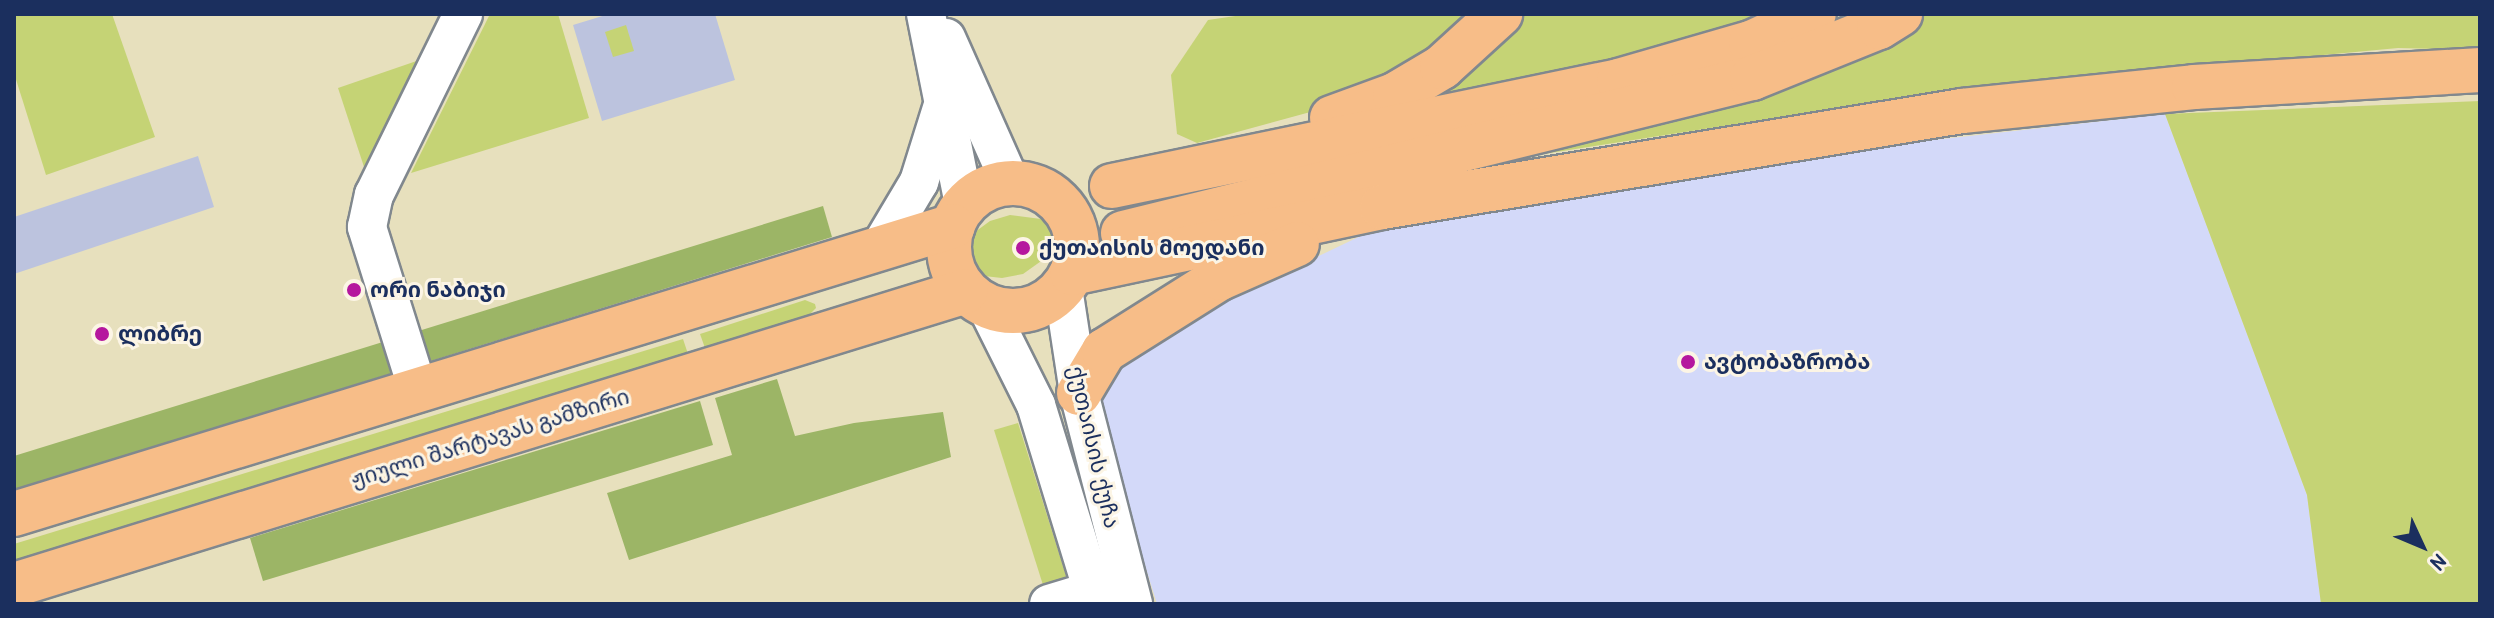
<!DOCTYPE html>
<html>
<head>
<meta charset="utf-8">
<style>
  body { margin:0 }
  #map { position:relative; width:2494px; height:618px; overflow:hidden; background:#e7e0bd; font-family:"Patrick Hand","Noto Sans Georgian",sans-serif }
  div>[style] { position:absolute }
  .built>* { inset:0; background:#d3d9f9 }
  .industrial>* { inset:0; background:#bcc3de }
  .green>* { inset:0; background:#c5d375 }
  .forest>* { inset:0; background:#9cb566 }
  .roads { filter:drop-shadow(2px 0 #81888e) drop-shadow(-2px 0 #81888e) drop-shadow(0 2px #81888e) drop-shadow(0 -2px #81888e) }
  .minor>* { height:38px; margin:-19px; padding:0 19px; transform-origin:19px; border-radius:19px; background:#fff }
  .major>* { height:44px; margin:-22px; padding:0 22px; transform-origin:22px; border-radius:22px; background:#f7bd88 }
  .major>.ring { margin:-22px; padding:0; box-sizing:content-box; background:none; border:44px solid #f7bd88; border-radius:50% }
  .highway>* { height:44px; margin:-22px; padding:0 22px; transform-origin:22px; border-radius:22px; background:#f7bd88 }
  .dots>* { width:22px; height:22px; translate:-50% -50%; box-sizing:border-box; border:4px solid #fcf5e5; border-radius:50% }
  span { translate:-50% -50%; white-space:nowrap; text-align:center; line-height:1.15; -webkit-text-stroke:6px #fcf5e5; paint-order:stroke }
  .poi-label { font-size:22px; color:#1b2f5e; font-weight:700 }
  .left { translate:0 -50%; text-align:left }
  .street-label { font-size:22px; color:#1b2f5e }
  .frame { position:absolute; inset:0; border:16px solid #1b2f5e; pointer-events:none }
  .north { position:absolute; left:2382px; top:506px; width:80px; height:80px; -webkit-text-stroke:6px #fcf5e5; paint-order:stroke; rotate:134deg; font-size:22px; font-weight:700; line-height:32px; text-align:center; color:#1b2f5e }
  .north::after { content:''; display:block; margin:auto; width:28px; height:36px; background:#1b2f5e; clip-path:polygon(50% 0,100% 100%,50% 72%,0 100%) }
</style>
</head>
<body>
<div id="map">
  <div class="built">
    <i style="clip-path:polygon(2165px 114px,2307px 495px,2321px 604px,1157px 604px,1089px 387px,1147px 338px,1369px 232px,1702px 166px)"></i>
  </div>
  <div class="industrial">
    <i style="clip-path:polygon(609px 14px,715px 14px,735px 80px,602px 121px,573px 25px)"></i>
    <i style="clip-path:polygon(198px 156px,214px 207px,14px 274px,14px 217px)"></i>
  </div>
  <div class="green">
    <i style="clip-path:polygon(14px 14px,112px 14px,155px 137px,46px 175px,14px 73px)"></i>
    <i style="clip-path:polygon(490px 14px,558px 14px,589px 118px,411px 173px)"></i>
    <i style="clip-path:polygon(1249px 14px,1474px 14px,1403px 72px,1314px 111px,1197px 143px,1177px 134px,1171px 75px,1208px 20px)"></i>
    <i style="clip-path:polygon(1518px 14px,1779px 14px,1397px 117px)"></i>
    <i style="clip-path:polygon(1922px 14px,2480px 14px,2480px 50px,2398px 48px,1961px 89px,1466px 166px)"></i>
    <i style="clip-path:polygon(626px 25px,634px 51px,613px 57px,605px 32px)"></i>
    <i style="clip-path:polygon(434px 55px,370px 185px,338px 88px)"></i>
    <i style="clip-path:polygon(2480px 101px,2480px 604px,2321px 604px,2307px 495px,2165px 114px)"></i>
    <i style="clip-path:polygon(1010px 215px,1041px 219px,1051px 228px,1054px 241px,1051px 254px,1023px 274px,1002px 278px,975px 275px,965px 266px,961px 253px,964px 240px,990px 221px)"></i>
    <i style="clip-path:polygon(805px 300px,815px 304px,816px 308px,809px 315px,705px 348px,700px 334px)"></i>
    <i style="clip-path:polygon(683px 339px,688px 354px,14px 562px,14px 544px)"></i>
    <i style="clip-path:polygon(1018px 423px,1075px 604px,1049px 604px,994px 430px)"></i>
  </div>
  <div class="forest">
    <i style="clip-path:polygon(823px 206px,832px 237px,14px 490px,14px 456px)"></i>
    <i style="clip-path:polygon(777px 379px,795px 436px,854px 423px,943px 412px,951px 457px,629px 560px,607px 493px,732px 455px,715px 398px)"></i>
    <i style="clip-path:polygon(700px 401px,713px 445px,263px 581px,250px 538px)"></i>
  </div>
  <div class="roads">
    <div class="minor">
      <i style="left:926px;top:14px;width:194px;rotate:78.7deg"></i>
      <i style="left:946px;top:38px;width:158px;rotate:66deg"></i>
      <i style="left:879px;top:249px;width:78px;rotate:-59.2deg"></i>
      <i style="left:919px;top:182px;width:77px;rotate:-72.7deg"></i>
      <i style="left:1063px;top:288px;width:106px;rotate:81.3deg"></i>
      <i style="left:1079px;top:393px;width:218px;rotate:75.6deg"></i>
      <i style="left:986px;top:305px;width:112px;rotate:63.4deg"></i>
      <i style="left:1036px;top:405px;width:208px;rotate:73deg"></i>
      <i style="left:418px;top:390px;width:171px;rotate:-107.4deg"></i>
      <i style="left:367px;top:227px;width:33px;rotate:-78deg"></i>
      <i style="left:374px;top:195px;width:202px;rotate:-63.8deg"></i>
      <i style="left:1049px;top:604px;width:69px;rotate:-16.9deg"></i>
    </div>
    <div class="major">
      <i class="ring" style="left:949px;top:183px;width:84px;height:84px"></i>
      <i style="left:14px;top:514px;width:982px;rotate:-17.05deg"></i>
      <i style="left:14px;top:585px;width:996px;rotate:-17.16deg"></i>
    </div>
    <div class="highway">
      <i style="left:1332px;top:118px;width:67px;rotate:-20.1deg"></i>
      <i style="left:1395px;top:95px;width:55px;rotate:-30.8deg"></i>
      <i style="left:1442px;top:67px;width:79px;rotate:-42.4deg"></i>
      <i style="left:1112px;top:186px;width:518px;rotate:-11.7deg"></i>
      <i style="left:1619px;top:81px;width:137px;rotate:-16.1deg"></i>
      <i style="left:1751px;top:43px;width:69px;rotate:-24.7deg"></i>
      <i style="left:1123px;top:233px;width:648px;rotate:-13.84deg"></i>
      <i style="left:1752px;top:78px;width:137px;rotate:-21.9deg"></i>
      <i style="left:1879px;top:27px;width:25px;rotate:-32deg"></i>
      <i style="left:1072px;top:273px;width:317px;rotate:-12deg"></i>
      <i style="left:1382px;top:207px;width:588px;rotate:-9.4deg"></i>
      <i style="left:1962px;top:111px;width:233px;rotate:-5.9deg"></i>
      <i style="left:2194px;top:87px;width:287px;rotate:-3.4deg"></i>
      <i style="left:1079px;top:393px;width:49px;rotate:-59.2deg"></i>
      <i style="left:1104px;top:351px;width:137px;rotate:-32.2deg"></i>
      <i style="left:1220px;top:278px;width:84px;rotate:-23.8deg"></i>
    </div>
  </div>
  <div class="dots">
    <i style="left:1023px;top:248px;background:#b5179e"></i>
    <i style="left:354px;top:290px;background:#b5179e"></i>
    <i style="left:102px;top:334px;background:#b5179e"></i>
    <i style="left:1688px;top:362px;background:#b5179e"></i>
  </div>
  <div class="poi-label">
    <span class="left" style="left:1039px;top:248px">ქუთაისის მოედანი</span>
    <span class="left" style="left:370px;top:290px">ორი ნაბიჯი</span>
    <span class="left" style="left:118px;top:334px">ლიბრე</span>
    <span class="left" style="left:1704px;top:362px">ავტობაზრობა</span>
  </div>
  <div class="street-label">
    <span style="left:490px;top:438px;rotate:-17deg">ჟიული შარტავას გამზირი</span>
    <span style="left:1094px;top:447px;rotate:77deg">ქუთაისის ქუჩა</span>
  </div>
  <div class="frame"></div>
  <div class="north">N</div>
</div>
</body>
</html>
